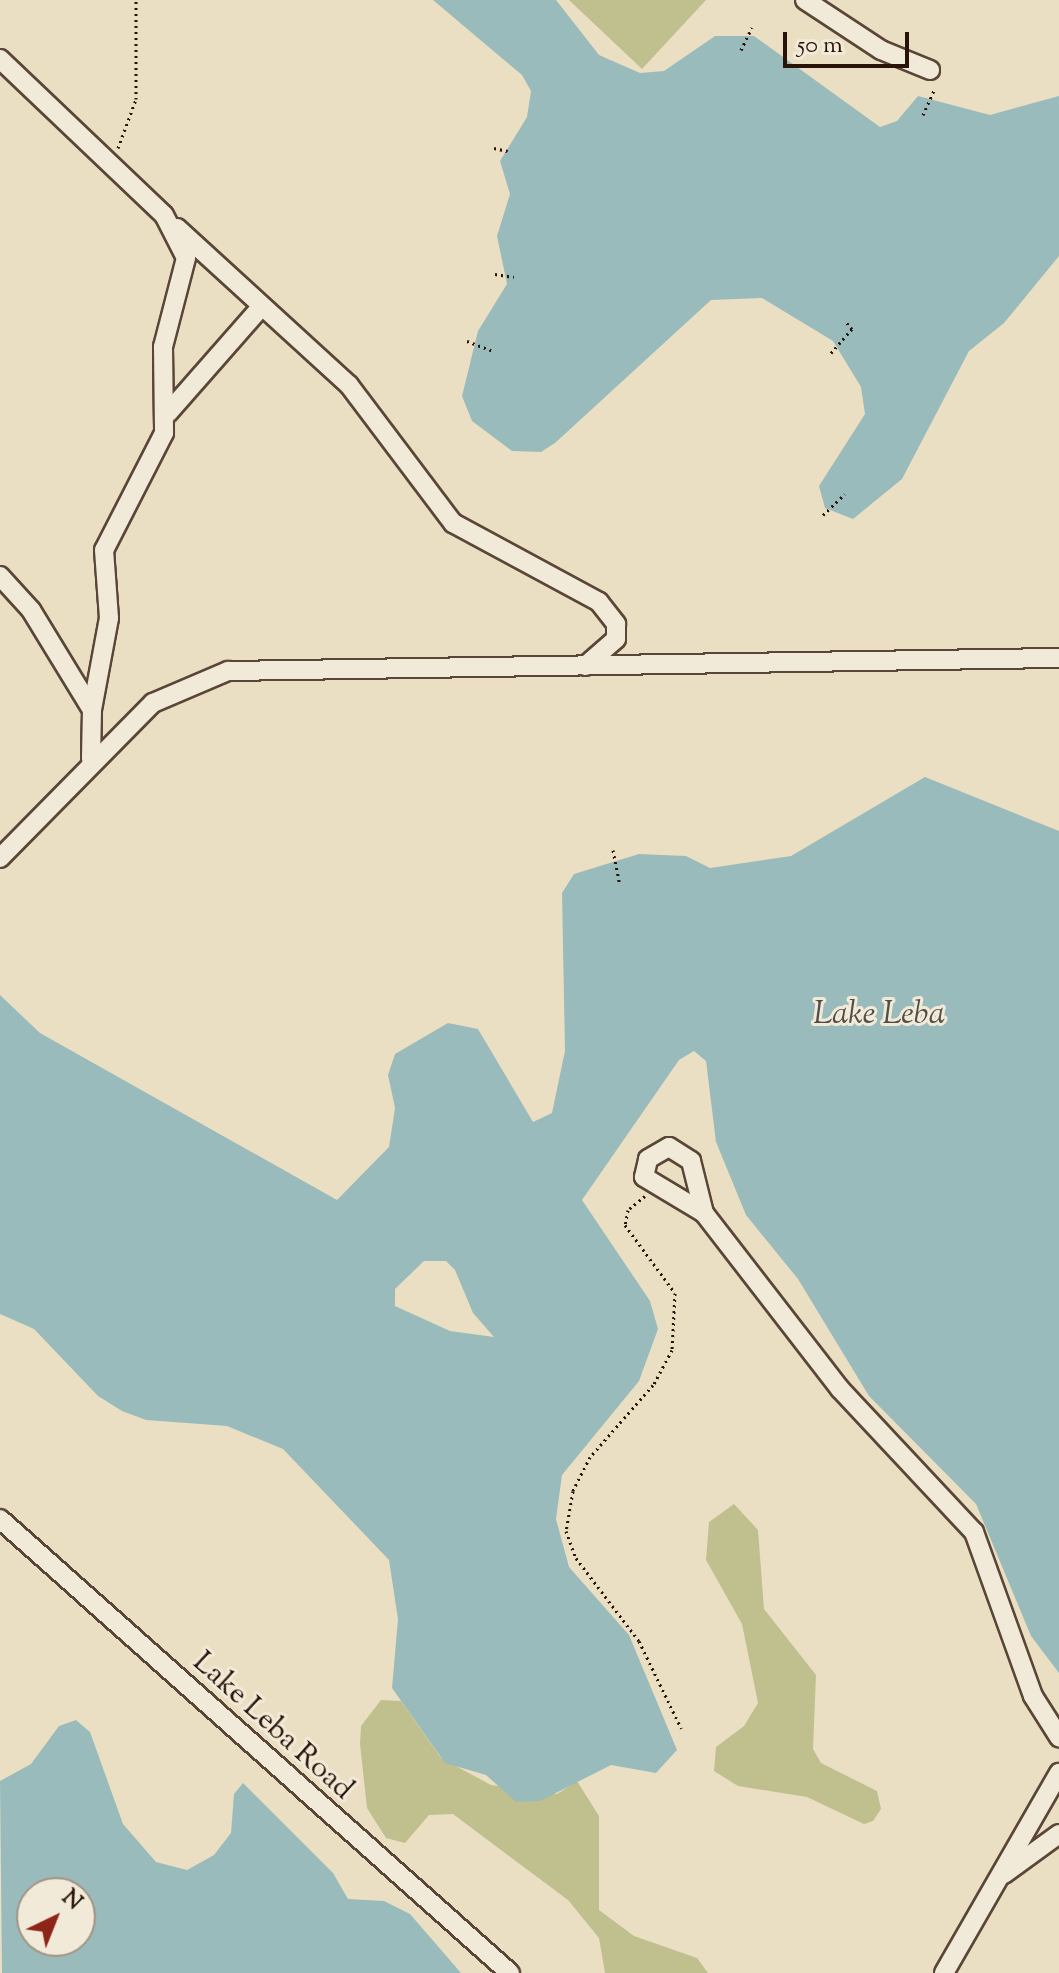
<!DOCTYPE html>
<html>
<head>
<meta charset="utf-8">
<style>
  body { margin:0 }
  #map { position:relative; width:1059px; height:1973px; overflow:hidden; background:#ebdfc3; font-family:"Sorts Mill Goudy",serif }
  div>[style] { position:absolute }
  .green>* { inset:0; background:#c0bf8e }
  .water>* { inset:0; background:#9abbbb }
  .path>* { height:3px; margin-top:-1.5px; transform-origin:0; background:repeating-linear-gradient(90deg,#291308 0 2px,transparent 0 6px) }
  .roads { filter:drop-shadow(2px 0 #5a4637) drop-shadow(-2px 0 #5a4637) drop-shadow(0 2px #5a4637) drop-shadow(0 -2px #5a4637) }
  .minor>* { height:18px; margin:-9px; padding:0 9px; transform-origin:9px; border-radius:9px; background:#f2ead8 }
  span { translate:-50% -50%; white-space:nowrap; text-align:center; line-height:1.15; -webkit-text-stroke:6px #f2ead8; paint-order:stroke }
  .street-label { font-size:30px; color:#291308 }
  .water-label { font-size:32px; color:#514e47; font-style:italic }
  .north { position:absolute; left:16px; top:1877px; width:80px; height:80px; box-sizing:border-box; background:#f2ead8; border:2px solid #a29485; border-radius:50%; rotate:43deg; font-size:22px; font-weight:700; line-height:32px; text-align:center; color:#291308 }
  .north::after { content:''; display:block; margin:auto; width:28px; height:36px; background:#8f2418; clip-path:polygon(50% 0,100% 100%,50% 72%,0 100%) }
  .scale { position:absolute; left:783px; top:32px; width:126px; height:36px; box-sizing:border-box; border:4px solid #291308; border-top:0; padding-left:10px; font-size:24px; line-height:28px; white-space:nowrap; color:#291308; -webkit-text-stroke:6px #f2ead8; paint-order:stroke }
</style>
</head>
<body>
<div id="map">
  <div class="green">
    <i style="clip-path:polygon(569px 0,706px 0,642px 69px)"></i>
    <i style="clip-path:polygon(734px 1504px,758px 1530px,764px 1609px,816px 1675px,813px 1749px,821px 1763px,877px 1791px,881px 1809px,873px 1821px,864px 1824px,807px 1797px,738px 1786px,714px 1771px,716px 1747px,744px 1726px,758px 1703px,742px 1624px,706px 1560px,709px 1522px)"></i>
    <i style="clip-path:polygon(381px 1700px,401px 1701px,441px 1758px,491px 1785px,557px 1794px,577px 1781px,599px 1816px,599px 1910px,634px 1936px,697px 1958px,708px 1973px,605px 1973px,599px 1938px,568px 1900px,453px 1814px,429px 1815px,405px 1843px,386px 1838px,367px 1808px,360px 1744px,361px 1726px)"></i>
  </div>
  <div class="water">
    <i style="clip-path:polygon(433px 0,556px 0,599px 55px,640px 73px,664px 71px,715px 36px,754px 36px,880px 127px,897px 121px,918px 96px,990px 115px,1059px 96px,1059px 256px,1004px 323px,969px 351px,902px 479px,853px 519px,825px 508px,819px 486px,865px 414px,861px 387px,833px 341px,762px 298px,711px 300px,555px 443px,541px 452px,512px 451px,472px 421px,462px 396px,478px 331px,507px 284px,497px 236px,510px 194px,500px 161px,527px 117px,531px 91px,522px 75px)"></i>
    <i style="clip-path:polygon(evenodd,925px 777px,1059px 831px,1059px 1673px,1031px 1636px,976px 1504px,869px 1396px,798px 1279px,746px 1215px,716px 1142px,706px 1061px,694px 1051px,679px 1060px,582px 1200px,650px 1301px,658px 1329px,639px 1381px,562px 1475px,556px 1519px,569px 1567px,629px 1635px,677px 1750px,656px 1773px,611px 1765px,540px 1801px,516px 1802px,486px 1775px,445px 1763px,392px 1688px,398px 1619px,389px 1560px,283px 1449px,227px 1426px,146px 1420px,122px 1411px,98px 1396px,34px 1329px,0 1314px,0 995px,40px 1033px,337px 1200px,389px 1147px,395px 1108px,388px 1075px,395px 1054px,448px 1023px,478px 1029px,533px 1122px,552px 1113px,565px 1051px,562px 893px,574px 874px,639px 854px,686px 856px,710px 868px,791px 856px,925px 777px,424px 1261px,446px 1261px,455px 1270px,473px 1313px,494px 1337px,450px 1331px,395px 1306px,395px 1289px,424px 1261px)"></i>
    <i style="clip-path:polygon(evenodd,76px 1720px,90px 1732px,123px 1824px,156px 1862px,187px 1870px,214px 1855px,231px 1833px,234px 1794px,243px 1783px,333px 1873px,348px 1899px,384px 1901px,410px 1914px,461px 1973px,2px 1973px,0 1781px,31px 1764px,59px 1726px,76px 1720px,32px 1893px,80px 1893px,80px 1941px,32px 1941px,32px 1893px)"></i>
  </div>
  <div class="path">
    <i style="left:741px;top:50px;width:25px;rotate:-64deg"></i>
    <i style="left:923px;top:115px;width:27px;rotate:-66deg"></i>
    <i style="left:118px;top:148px;width:52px;rotate:-69.8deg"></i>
    <i style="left:136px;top:99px;width:99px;rotate:-90deg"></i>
    <i style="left:494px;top:148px;width:14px;rotate:12deg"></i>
    <i style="left:495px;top:274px;width:19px;rotate:9deg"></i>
    <i style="left:467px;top:341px;width:26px;rotate:21deg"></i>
    <i style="left:831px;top:353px;width:32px;rotate:-49deg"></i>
    <i style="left:852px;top:329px;width:8px;rotate:-130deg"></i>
    <i style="left:823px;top:515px;width:30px;rotate:-44deg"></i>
    <i style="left:613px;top:850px;width:33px;rotate:79deg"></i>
    <i style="left:645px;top:1196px;width:22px;rotate:141deg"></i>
    <i style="left:628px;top:1210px;width:15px;rotate:101deg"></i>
    <i style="left:625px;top:1225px;width:84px;rotate:53.7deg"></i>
    <i style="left:675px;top:1293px;width:57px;rotate:93deg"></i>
    <i style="left:672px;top:1350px;width:40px;rotate:118deg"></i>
    <i style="left:653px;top:1385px;width:96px;rotate:131.2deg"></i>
    <i style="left:590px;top:1457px;width:38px;rotate:117deg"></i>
    <i style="left:573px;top:1491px;width:41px;rotate:99.9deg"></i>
    <i style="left:566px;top:1531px;width:29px;rotate:70deg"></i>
    <i style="left:576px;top:1558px;width:104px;rotate:52.8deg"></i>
    <i style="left:639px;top:1641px;width:97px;rotate:64.2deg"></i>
  </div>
  <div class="roads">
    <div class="minor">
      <i style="left:805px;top:0;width:91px;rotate:33.3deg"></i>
      <i style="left:881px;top:50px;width:53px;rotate:22.2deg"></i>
      <i style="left:0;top:59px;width:226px;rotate:43.6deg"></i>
      <i style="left:164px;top:215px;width:48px;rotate:62.9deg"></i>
      <i style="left:186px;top:258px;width:92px;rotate:104.5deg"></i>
      <i style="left:163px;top:347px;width:86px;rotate:89.3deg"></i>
      <i style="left:164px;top:433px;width:131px;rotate:117.1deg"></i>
      <i style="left:104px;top:550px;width:68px;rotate:85.8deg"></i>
      <i style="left:109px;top:618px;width:94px;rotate:100.5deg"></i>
      <i style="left:177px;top:228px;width:233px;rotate:42.4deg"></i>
      <i style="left:349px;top:385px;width:173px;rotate:53deg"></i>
      <i style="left:453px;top:523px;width:166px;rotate:28.4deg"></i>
      <i style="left:599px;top:602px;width:28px;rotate:52deg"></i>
      <i style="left:616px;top:624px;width:15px;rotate:90deg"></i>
      <i style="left:616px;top:639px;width:41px;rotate:138.9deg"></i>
      <i style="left:168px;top:413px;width:141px;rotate:-48.7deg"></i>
      <i style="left:0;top:576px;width:46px;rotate:47.6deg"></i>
      <i style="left:31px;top:610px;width:117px;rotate:58.6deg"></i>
      <i style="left:92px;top:710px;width:49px;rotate:91.2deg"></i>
      <i style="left:0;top:858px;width:218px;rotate:-45.4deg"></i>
      <i style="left:153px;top:703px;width:82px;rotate:-23.1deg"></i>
      <i style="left:228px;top:671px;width:831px;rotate:-0.9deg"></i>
      <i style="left:669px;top:1147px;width:26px;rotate:32deg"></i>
      <i style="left:691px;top:1161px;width:54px;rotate:76deg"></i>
      <i style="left:704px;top:1213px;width:70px;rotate:-149deg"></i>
      <i style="left:644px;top:1177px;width:18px;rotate:-77deg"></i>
      <i style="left:648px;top:1159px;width:24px;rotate:-30deg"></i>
      <i style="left:704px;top:1213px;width:222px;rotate:52.3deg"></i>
      <i style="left:840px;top:1389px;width:196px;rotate:46.9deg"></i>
      <i style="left:974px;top:1532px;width:174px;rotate:70.2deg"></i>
      <i style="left:1033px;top:1696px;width:49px;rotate:57.6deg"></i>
      <i style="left:0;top:1519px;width:683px;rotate:41.68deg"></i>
      <i style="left:1004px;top:1874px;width:68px;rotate:-36deg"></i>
      <i style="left:944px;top:1973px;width:231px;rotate:-60.1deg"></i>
    </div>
  </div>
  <div class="street-label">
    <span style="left:272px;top:1727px;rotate:42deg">Lake Leba Road</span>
  </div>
  <div class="water-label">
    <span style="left:879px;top:1015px">Lake Leba</span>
  </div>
  <div class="north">N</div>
  <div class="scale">50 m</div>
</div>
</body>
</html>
